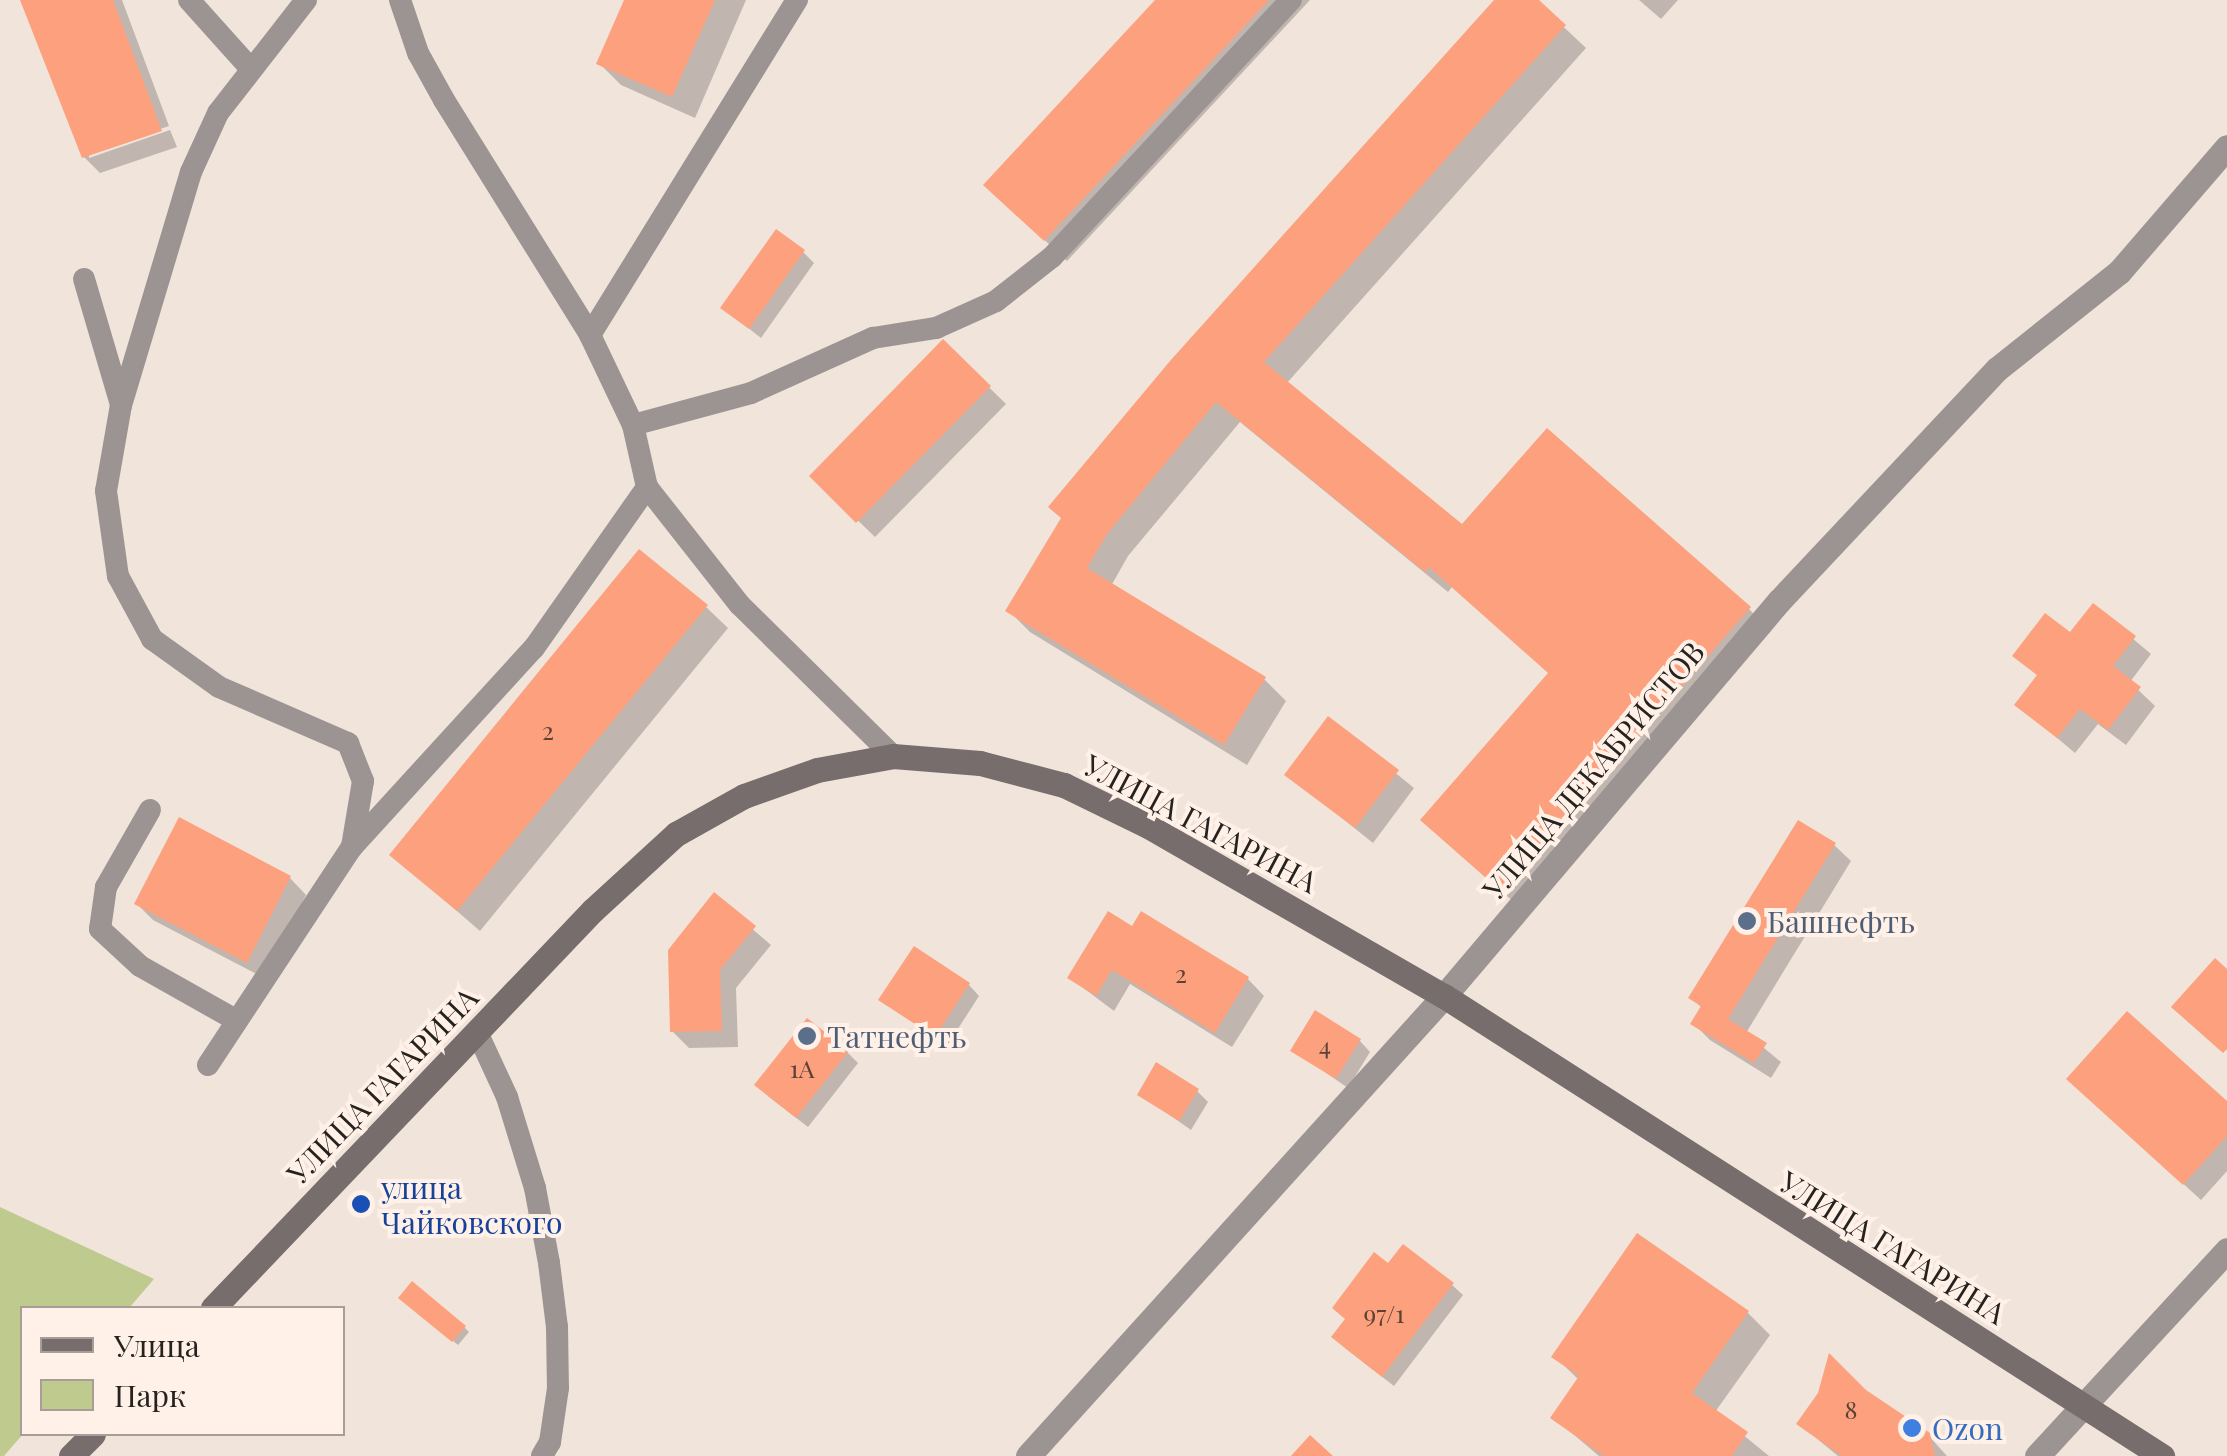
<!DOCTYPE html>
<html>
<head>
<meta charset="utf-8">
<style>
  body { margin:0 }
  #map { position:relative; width:2227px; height:1456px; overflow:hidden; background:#f1e4db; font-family:"Playfair Display",serif }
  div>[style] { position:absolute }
  .green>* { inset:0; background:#bfca8e }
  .shadow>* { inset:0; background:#0003 }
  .building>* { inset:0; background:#fca07d }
  .service>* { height:22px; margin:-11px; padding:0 11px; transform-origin:11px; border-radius:11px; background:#9c9493 }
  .minor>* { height:25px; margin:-12.5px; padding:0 12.5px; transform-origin:12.5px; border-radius:12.5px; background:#9c9493 }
  .secondary>* { height:25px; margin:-12.5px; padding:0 12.5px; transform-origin:12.5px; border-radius:12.5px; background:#776d6c }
  .dots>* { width:28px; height:28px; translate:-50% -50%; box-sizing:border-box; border:5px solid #fff1e8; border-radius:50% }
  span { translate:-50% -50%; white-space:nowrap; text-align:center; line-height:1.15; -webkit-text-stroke:8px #fff1e8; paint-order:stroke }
  .number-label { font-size:25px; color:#5c4236 }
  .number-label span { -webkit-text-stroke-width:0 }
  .street-label { font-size:30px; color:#26221e }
  .service-label { font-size:30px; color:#4e5e75 }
  .left { translate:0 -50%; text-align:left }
  .transit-label { font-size:30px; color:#164399 }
  .shop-label { font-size:30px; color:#366cbe }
  .legend { position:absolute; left:20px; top:1306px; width:325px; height:130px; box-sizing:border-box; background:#fff1e8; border:2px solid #a89e97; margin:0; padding:12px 18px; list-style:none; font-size:30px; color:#26221e }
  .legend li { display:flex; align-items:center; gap:20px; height:50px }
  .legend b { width:50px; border:2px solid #a89e97 }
</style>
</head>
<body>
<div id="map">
  <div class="green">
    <i style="clip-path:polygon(0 1207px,154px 1279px,129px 1308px,22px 1308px,23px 1434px,4px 1456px,0 1456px)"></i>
  </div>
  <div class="shadow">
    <i style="clip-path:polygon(23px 0,122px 0,169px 126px,89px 153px,89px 158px,170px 130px,177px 147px,100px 173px,84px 157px)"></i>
    <i style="clip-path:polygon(627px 0,746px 0,695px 118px,621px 85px,599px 63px)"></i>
    <i style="clip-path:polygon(1158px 0,1310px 0,1067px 261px,1008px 206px)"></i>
    <i style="clip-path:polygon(1497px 0,1535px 0,1586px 48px,1286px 384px,1462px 527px,1749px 609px,1771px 631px,1525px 912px,1445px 841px,1551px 674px,1452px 587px,1448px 592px,1240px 422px,1128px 556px,1111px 586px,1264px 679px,1286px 701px,1247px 765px,1030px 632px,1009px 611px)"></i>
    <i style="clip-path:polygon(1639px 0,1678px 0,1661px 19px)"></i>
    <i style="clip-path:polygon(803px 252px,814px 263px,761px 338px,723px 308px)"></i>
    <i style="clip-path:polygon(944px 343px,1006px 404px,875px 537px,812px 476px)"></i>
    <i style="clip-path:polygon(2094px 606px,2151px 654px,2130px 682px,2155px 706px,2126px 745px,2098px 724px,2075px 753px,2018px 705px,2039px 677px,2015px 655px,2071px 636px)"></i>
    <i style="clip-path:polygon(706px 607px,728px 628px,480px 931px,392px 855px)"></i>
    <i style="clip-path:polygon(1329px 719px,1414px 788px,1373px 843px,1287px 774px)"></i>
    <i style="clip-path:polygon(1834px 845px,1851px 861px,1746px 1033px,1781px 1062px,1771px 1078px,1710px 1040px,1693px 1023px,1702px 1008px,1692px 998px)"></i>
    <i style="clip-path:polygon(290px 878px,306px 895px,264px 978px,153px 920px,137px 904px)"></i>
    <i style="clip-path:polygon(714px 896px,771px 945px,736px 988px,738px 1047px,689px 1048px,672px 1031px)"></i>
    <i style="clip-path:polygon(1133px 930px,1248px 979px,1264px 996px,1232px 1047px,1130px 984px,1114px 1011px,1070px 978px)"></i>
    <i style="clip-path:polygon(969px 985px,979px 996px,947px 1046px,881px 1000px)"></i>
    <i style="clip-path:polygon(1360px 1041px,1370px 1052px,1348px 1088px,1293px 1050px)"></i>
    <i style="clip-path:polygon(847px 1052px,858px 1063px,808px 1127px,768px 1096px)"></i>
    <i style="clip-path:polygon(1197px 1091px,1208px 1102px,1191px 1130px,1140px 1094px)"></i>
    <i style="clip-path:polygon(2086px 1095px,2227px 1105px,2227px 1171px,2201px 1200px)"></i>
    <i style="clip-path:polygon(1638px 1236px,1748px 1313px,1770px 1335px,1715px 1412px,1769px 1456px,1599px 1456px,1553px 1417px,1579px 1380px,1554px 1356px)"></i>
    <i style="clip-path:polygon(1389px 1266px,1452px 1285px,1463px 1295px,1394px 1386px,1345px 1348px)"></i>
    <i style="clip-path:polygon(406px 1302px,464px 1327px,469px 1332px,458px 1345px)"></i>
    <i style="clip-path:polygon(1864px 1392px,1928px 1435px,1947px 1456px,1838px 1456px,1799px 1424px)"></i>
  </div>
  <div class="building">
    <i style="clip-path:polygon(20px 0,113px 0,162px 131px,82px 158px)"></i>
    <i style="clip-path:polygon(624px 0,715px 0,672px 97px,596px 64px)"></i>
    <i style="clip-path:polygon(1155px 0,1269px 0,1044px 241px,983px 185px)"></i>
    <i style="clip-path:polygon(1494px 0,1539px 0,1566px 25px,1264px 362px,1462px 524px,1547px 428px,1751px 607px,1502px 892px,1420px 820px,1548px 673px,1429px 567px,1425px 572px,1216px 402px,1107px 534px,1087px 568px,1266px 677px,1224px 745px,1005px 611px,1061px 518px,1048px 507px,1170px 361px)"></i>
    <i style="clip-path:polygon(776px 229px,805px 250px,749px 329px,720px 308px)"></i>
    <i style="clip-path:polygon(943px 339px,991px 386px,856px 523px,809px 476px)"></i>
    <i style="clip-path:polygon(639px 549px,708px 605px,457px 911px,389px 855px)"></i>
    <i style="clip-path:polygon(2093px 603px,2136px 636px,2113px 666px,2141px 687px,2108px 730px,2080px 709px,2057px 738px,2014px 705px,2037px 675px,2012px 656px,2045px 613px,2070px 632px)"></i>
    <i style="clip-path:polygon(1328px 716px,1399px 770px,1355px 828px,1284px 775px)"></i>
    <i style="clip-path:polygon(179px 817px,291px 876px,247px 963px,134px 904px)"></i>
    <i style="clip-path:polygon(1798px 820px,1836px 843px,1728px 1019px,1767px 1043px,1754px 1063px,1690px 1024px,1701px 1006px,1688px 998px)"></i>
    <i style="clip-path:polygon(714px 892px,756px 926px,720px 970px,722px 1031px,670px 1032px,668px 950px)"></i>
    <i style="clip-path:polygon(1108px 911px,1132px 926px,1141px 911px,1249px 977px,1215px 1033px,1112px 970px,1096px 996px,1067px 978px)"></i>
    <i style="clip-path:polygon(914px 946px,970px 983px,935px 1037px,878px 1000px)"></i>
    <i style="clip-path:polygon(2215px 958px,2227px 969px,2227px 1049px,2223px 1053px,2171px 1007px)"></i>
    <i style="clip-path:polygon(1315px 1010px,1361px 1039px,1336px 1079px,1290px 1051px)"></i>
    <i style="clip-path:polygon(2127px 1011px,2227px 1101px,2227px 1136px,2183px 1185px,2066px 1079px)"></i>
    <i style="clip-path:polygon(807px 1018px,849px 1051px,796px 1118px,754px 1085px)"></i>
    <i style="clip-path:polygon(1156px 1062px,1199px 1089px,1179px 1121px,1137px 1095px)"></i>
    <i style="clip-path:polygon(1637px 1233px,1749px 1311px,1692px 1393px,1748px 1432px,1732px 1456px,1604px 1456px,1550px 1418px,1579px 1376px,1551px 1357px)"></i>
    <i style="clip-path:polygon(1403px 1244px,1454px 1283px,1382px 1377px,1331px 1337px,1345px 1319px,1332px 1308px,1374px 1252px,1388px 1263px)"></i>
    <i style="clip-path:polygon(412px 1281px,466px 1326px,452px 1342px,398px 1298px)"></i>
    <i style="clip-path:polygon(1829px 1353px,1866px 1390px,1930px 1433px,1935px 1456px,1842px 1456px,1796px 1424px,1818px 1393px)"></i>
    <i style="clip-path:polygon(1310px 1435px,1333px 1456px,1291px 1456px)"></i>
  </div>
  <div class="service">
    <i style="left:189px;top:0;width:93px;rotate:48.1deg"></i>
    <i style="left:306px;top:0;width:143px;rotate:127.9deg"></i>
    <i style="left:218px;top:113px;width:65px;rotate:114.6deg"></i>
    <i style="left:191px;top:172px;width:243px;rotate:106.7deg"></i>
    <i style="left:121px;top:405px;width:87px;rotate:99.9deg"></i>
    <i style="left:106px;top:491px;width:86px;rotate:82deg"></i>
    <i style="left:118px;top:576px;width:72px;rotate:61.6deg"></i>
    <i style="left:152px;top:639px;width:82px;rotate:35.6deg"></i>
    <i style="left:219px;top:687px;width:141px;rotate:23.5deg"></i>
    <i style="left:348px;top:743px;width:41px;rotate:68.5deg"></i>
    <i style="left:363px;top:781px;width:67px;rotate:99.5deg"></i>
    <i style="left:400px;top:0;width:56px;rotate:71.2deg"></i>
    <i style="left:418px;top:53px;width:54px;rotate:61deg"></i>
    <i style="left:444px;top:100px;width:277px;rotate:58.1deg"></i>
    <i style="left:590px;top:335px;width:100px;rotate:64.5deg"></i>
    <i style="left:633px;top:425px;width:64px;rotate:77.3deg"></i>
    <i style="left:647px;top:487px;width:150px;rotate:51.8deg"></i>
    <i style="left:740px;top:605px;width:215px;rotate:44.6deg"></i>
    <i style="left:84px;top:279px;width:131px;rotate:73.6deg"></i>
    <i style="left:590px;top:335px;width:394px;rotate:-58.3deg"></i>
    <i style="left:633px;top:425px;width:122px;rotate:-15.2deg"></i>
    <i style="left:751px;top:393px;width:134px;rotate:-24.3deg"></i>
    <i style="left:873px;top:338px;width:64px;rotate:-9deg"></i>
    <i style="left:936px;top:328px;width:66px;rotate:-24.2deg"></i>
    <i style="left:996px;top:301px;width:71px;rotate:-38.2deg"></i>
    <i style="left:1052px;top:257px;width:351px;rotate:-47.1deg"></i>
    <i style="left:150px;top:810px;width:89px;rotate:119.7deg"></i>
    <i style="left:106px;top:887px;width:42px;rotate:98.1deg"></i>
    <i style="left:100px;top:929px;width:54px;rotate:42.8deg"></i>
    <i style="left:140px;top:966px;width:110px;rotate:29.4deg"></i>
    <i style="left:477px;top:1032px;width:72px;rotate:65.2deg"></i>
    <i style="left:507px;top:1097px;width:95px;rotate:72.9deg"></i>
    <i style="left:535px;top:1188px;width:76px;rotate:79.4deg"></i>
    <i style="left:549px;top:1263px;width:64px;rotate:82.9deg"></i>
    <i style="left:557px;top:1327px;width:61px;rotate:89.1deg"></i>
    <i style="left:558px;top:1388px;width:55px;rotate:98.4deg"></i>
    <i style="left:550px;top:1442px;width:16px;rotate:120deg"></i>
    <i style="left:208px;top:1065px;width:261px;rotate:-56.6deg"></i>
    <i style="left:352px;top:847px;width:270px;rotate:-47.6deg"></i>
    <i style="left:534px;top:648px;width:197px;rotate:-54.9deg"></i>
  </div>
  <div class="minor">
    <i style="left:1028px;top:1456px;width:620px;rotate:-47.88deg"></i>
    <i style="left:1444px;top:996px;width:518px;rotate:-49.7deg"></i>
    <i style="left:1779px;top:601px;width:318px;rotate:-46.8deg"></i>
    <i style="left:1997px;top:369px;width:156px;rotate:-38.5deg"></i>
    <i style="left:2119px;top:272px;width:165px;rotate:-49.2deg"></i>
    <i style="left:2037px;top:1456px;width:280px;rotate:-47.3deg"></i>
  </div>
  <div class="secondary">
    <i style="left:213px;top:1308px;width:550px;rotate:-46.33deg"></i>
    <i style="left:593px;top:910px;width:113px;rotate:-42.5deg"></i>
    <i style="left:676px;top:834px;width:78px;rotate:-29.2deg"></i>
    <i style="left:744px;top:796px;width:77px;rotate:-19.6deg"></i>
    <i style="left:817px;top:770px;width:77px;rotate:-10.4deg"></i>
    <i style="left:893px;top:756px;width:87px;rotate:4.6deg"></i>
    <i style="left:980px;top:763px;width:87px;rotate:14.7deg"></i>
    <i style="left:1064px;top:785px;width:93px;rotate:26deg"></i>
    <i style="left:1148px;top:826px;width:341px;rotate:29.9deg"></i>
    <i style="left:1444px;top:996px;width:853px;rotate:32.65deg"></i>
    <i style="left:71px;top:1456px;width:31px;rotate:-45deg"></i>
  </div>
  <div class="dots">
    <i style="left:1747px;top:921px;background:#5c6f8a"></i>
    <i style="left:807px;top:1036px;background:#5c6f8a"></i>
    <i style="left:361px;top:1204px;background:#1a4fb4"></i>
    <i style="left:1912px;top:1428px;background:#3f7fe0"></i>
  </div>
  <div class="number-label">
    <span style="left:548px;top:730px">2</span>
    <span style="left:1181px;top:973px">2</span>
    <span style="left:1325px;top:1045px">4</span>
    <span style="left:802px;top:1068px">1А</span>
    <span style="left:1384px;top:1313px">97/1</span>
    <span style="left:1851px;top:1409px">8</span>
  </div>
  <div class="street-label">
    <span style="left:1593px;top:770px;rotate:-50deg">УЛИЦА ДЕКАБРИСТОВ</span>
    <span style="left:1201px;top:823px;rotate:28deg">УЛИЦА ГАГАРИНА</span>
    <span style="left:382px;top:1085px;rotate:-46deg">УЛИЦА ГАГАРИНА</span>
    <span style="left:1893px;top:1247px;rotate:32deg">УЛИЦА ГАГАРИНА</span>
  </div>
  <div class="service-label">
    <span class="left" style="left:1767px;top:921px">Башнефть</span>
    <span class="left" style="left:827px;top:1036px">Татнефть</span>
  </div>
  <div class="transit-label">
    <span class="left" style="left:381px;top:1204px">улица<br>Чайковского</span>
  </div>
  <div class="shop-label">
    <span class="left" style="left:1932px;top:1428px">Ozon</span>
  </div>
  <ul class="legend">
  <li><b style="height:12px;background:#776d6c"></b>Улица</li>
  <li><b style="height:28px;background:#bfca8e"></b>Парк</li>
  </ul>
</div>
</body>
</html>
